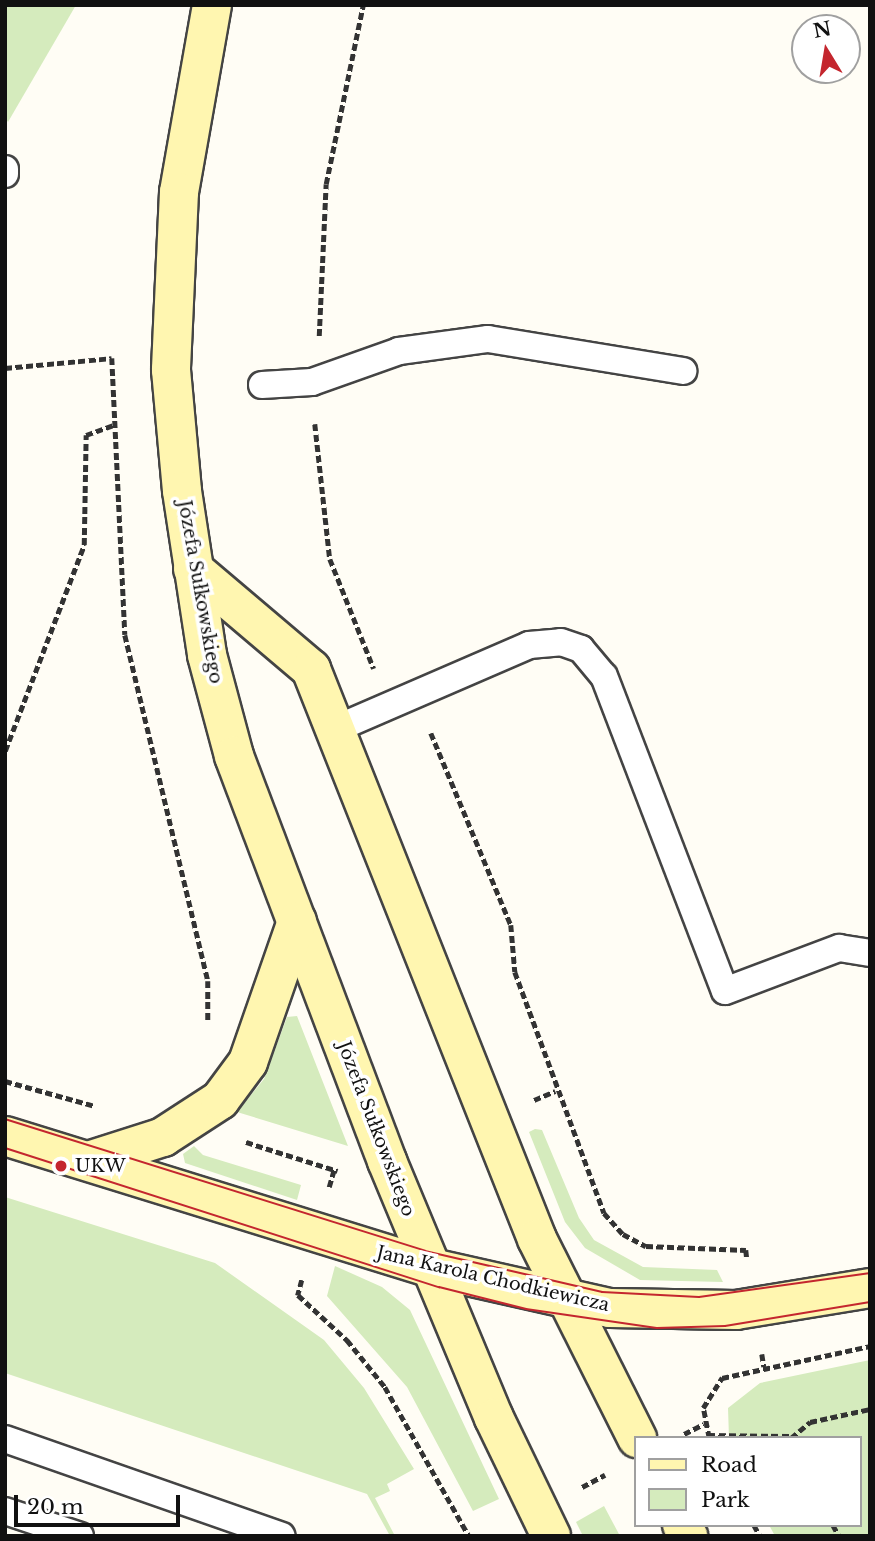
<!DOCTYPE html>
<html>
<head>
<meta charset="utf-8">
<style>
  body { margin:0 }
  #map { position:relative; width:875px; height:1541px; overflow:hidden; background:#fffdf5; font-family:"Libre Baskerville",serif }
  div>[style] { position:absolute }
  .green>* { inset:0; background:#d5ebbd }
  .path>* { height:4.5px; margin-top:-2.25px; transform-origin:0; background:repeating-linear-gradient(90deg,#333 0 7px,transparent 0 10.5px) }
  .roads { filter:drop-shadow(2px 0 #444) drop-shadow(-2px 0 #444) drop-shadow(0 2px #444) drop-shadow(0 -2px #444) }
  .lane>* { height:26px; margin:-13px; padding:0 13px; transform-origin:13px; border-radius:13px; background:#fff }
  .secondary>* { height:38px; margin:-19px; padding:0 19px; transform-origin:19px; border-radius:19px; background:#fff6b0 }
  .tram>* { height:2px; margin:-1px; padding:0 1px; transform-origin:1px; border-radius:1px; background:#c4262e }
  .dots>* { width:19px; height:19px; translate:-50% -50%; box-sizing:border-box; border:4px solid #fff; border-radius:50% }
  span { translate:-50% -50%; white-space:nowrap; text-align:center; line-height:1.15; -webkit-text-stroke:7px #fff; paint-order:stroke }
  .street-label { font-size:18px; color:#111 }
  .poi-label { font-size:18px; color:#111 }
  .left { translate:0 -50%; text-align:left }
  .frame { position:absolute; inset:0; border:7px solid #111; pointer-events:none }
  .legend { position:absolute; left:634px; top:1436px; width:228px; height:91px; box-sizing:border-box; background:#fff; border:2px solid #a0a0a0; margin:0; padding:9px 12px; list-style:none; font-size:21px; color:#111 }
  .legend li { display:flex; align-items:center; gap:14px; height:35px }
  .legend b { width:35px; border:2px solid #a0a0a0 }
  .north { position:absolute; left:791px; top:14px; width:70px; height:70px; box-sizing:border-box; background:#fff; border:2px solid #a0a0a0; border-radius:50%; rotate:349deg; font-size:19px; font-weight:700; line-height:28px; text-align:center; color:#111 }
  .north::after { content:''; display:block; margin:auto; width:24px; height:32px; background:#c4262e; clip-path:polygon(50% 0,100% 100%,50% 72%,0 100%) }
  .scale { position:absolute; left:14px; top:1495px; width:166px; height:32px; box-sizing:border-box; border:4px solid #111; border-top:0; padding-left:9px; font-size:21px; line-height:24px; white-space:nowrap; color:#111; -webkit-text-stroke:5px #fff; paint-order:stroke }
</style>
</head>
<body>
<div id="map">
  <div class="green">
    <i style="clip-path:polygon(5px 5px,76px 5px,8px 122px,5px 117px)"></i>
    <i style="clip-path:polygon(297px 1016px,348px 1146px,237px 1112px,264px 1079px,287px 1017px)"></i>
    <i style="clip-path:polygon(535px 1129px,542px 1130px,579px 1218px,594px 1240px,643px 1267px,717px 1270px,723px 1282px,640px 1280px,585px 1248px,565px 1222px,529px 1132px)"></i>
    <i style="clip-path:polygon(194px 1146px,203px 1155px,301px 1185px,297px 1200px,185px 1163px,183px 1154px)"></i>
    <i style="clip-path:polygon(5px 1197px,215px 1263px,324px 1340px,364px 1388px,414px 1469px,387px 1484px,390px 1491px,375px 1498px,395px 1536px,390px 1536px,367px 1494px,5px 1373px)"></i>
    <i style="clip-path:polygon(335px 1266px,382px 1287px,410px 1310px,499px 1499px,473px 1511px,407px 1387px,327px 1296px)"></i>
    <i style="clip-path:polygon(870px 1360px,870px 1536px,775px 1536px,769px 1525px,859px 1525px,859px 1438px,729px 1438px,728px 1408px,760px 1383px)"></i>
    <i style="clip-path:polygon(604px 1506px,620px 1536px,583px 1536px,576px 1522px)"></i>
  </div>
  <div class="path">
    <i style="left:319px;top:336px;width:152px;rotate:-87.4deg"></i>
    <i style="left:326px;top:184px;width:183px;rotate:-78.3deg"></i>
    <i style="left:5px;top:368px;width:107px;rotate:-5.3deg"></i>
    <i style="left:112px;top:358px;width:277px;rotate:87.3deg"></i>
    <i style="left:125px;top:635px;width:356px;rotate:76.5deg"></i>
    <i style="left:208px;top:981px;width:39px;rotate:90deg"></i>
    <i style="left:315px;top:424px;width:136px;rotate:83.7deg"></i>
    <i style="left:330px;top:559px;width:118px;rotate:68.2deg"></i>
    <i style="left:431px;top:733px;width:208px;rotate:67.4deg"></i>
    <i style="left:511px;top:925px;width:47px;rotate:85.1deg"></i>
    <i style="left:515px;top:972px;width:257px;rotate:69.7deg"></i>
    <i style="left:604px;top:1213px;width:28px;rotate:48deg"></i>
    <i style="left:623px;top:1234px;width:26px;rotate:28deg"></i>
    <i style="left:646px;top:1246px;width:100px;rotate:2.3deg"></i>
    <i style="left:746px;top:1250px;width:10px;rotate:84deg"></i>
    <i style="left:5px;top:751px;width:221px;rotate:-69deg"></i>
    <i style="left:84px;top:545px;width:110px;rotate:-89deg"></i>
    <i style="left:86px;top:435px;width:32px;rotate:-20deg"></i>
    <i style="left:5px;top:1081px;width:93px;rotate:15.5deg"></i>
    <i style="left:534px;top:1100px;width:23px;rotate:-23deg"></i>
    <i style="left:246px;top:1142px;width:96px;rotate:17.5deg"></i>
    <i style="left:329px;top:1187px;width:18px;rotate:-74deg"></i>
    <i style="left:302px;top:1280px;width:16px;rotate:105deg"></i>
    <i style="left:298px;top:1295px;width:67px;rotate:42.6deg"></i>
    <i style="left:347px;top:1340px;width:60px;rotate:51deg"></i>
    <i style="left:385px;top:1387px;width:171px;rotate:60.6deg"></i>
    <i style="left:762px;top:1354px;width:13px;rotate:81deg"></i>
    <i style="left:684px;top:1434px;width:22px;rotate:-27deg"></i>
    <i style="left:708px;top:1435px;width:83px;rotate:0.7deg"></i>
    <i style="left:709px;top:1438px;width:31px;rotate:-101deg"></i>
    <i style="left:703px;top:1408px;width:36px;rotate:-58deg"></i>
    <i style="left:722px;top:1378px;width:151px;rotate:-12.2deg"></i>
    <i style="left:791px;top:1438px;width:25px;rotate:-40deg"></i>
    <i style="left:810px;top:1422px;width:61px;rotate:-12.2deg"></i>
    <i style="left:582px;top:1487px;width:26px;rotate:-28deg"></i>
    <i style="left:754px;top:1525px;width:13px;rotate:61deg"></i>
    <i style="left:833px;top:1525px;width:13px;rotate:61deg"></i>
  </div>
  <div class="roads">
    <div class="lane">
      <i style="left:5px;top:169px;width:5px;rotate:90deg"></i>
      <i style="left:262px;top:385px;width:50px;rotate:-3.4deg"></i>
      <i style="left:312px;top:382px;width:92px;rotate:-19.6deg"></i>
      <i style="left:399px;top:351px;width:90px;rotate:-7.7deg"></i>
      <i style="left:488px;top:339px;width:198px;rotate:9.3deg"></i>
      <i style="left:333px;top:730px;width:214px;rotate:-23.4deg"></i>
      <i style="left:529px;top:645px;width:32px;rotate:-5deg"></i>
      <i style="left:561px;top:642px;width:21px;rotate:19deg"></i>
      <i style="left:581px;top:649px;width:35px;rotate:50deg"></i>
      <i style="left:604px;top:676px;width:337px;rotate:69deg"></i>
      <i style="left:725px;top:991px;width:122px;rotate:-20.7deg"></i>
      <i style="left:839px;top:948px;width:31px;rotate:9deg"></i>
      <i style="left:5px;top:1439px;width:293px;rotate:19.3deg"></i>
      <i style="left:5px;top:1511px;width:79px;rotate:18.4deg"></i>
    </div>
    <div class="secondary">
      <i style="left:212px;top:5px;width:190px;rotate:100deg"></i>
      <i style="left:179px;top:192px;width:178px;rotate:92.6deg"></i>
      <i style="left:171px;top:370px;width:121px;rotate:84.8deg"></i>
      <i style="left:182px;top:491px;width:166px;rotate:81.3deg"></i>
      <i style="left:207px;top:655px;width:105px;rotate:75deg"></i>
      <i style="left:234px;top:756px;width:433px;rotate:69.3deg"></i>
      <i style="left:387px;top:1161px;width:278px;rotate:67.4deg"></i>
      <i style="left:494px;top:1418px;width:131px;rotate:64.2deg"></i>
      <i style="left:193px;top:569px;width:155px;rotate:40.3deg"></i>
      <i style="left:311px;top:669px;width:613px;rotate:68.37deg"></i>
      <i style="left:537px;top:1239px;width:223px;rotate:63.3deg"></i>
      <i style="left:5px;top:1136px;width:447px;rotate:17.2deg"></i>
      <i style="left:432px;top:1268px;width:182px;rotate:12.7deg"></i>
      <i style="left:610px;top:1308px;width:126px;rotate:0.9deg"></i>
      <i style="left:736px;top:1310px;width:136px;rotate:-9.3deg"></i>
      <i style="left:88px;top:1161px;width:79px;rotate:-17.7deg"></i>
      <i style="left:163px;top:1137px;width:68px;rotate:-33deg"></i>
      <i style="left:220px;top:1100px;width:47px;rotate:-53.6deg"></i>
      <i style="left:248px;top:1062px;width:149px;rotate:-70.8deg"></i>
      <i style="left:682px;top:1525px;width:13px;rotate:61deg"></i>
    </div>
  </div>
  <div class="tram">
    <i style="left:5px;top:1119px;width:440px;rotate:17.4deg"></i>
    <i style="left:425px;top:1251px;width:182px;rotate:13deg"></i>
    <i style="left:602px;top:1292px;width:97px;rotate:3deg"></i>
    <i style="left:699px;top:1297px;width:173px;rotate:-8deg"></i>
    <i style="left:5px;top:1148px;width:456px;rotate:17.8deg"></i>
    <i style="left:439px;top:1287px;width:90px;rotate:14.2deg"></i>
    <i style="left:526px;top:1309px;width:132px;rotate:8.3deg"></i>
    <i style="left:657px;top:1328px;width:68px;rotate:-1.7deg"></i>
    <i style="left:725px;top:1326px;width:147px;rotate:-9.4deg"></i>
  </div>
  <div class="dots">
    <i style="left:61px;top:1166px;background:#c4262e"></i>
  </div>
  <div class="street-label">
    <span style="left:200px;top:592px;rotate:80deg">Józefa Sułkowskiego</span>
    <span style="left:376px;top:1129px;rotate:69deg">Józefa Sułkowskiego</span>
    <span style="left:493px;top:1279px;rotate:13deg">Jana Karola Chodkiewicza</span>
  </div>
  <div class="poi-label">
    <span class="left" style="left:75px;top:1166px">UKW</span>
  </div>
  <div class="frame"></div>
  <ul class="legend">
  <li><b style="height:9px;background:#fff6b0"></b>Road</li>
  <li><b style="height:19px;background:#d5ebbd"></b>Park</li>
  </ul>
  <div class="north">N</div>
  <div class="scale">20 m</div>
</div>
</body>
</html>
